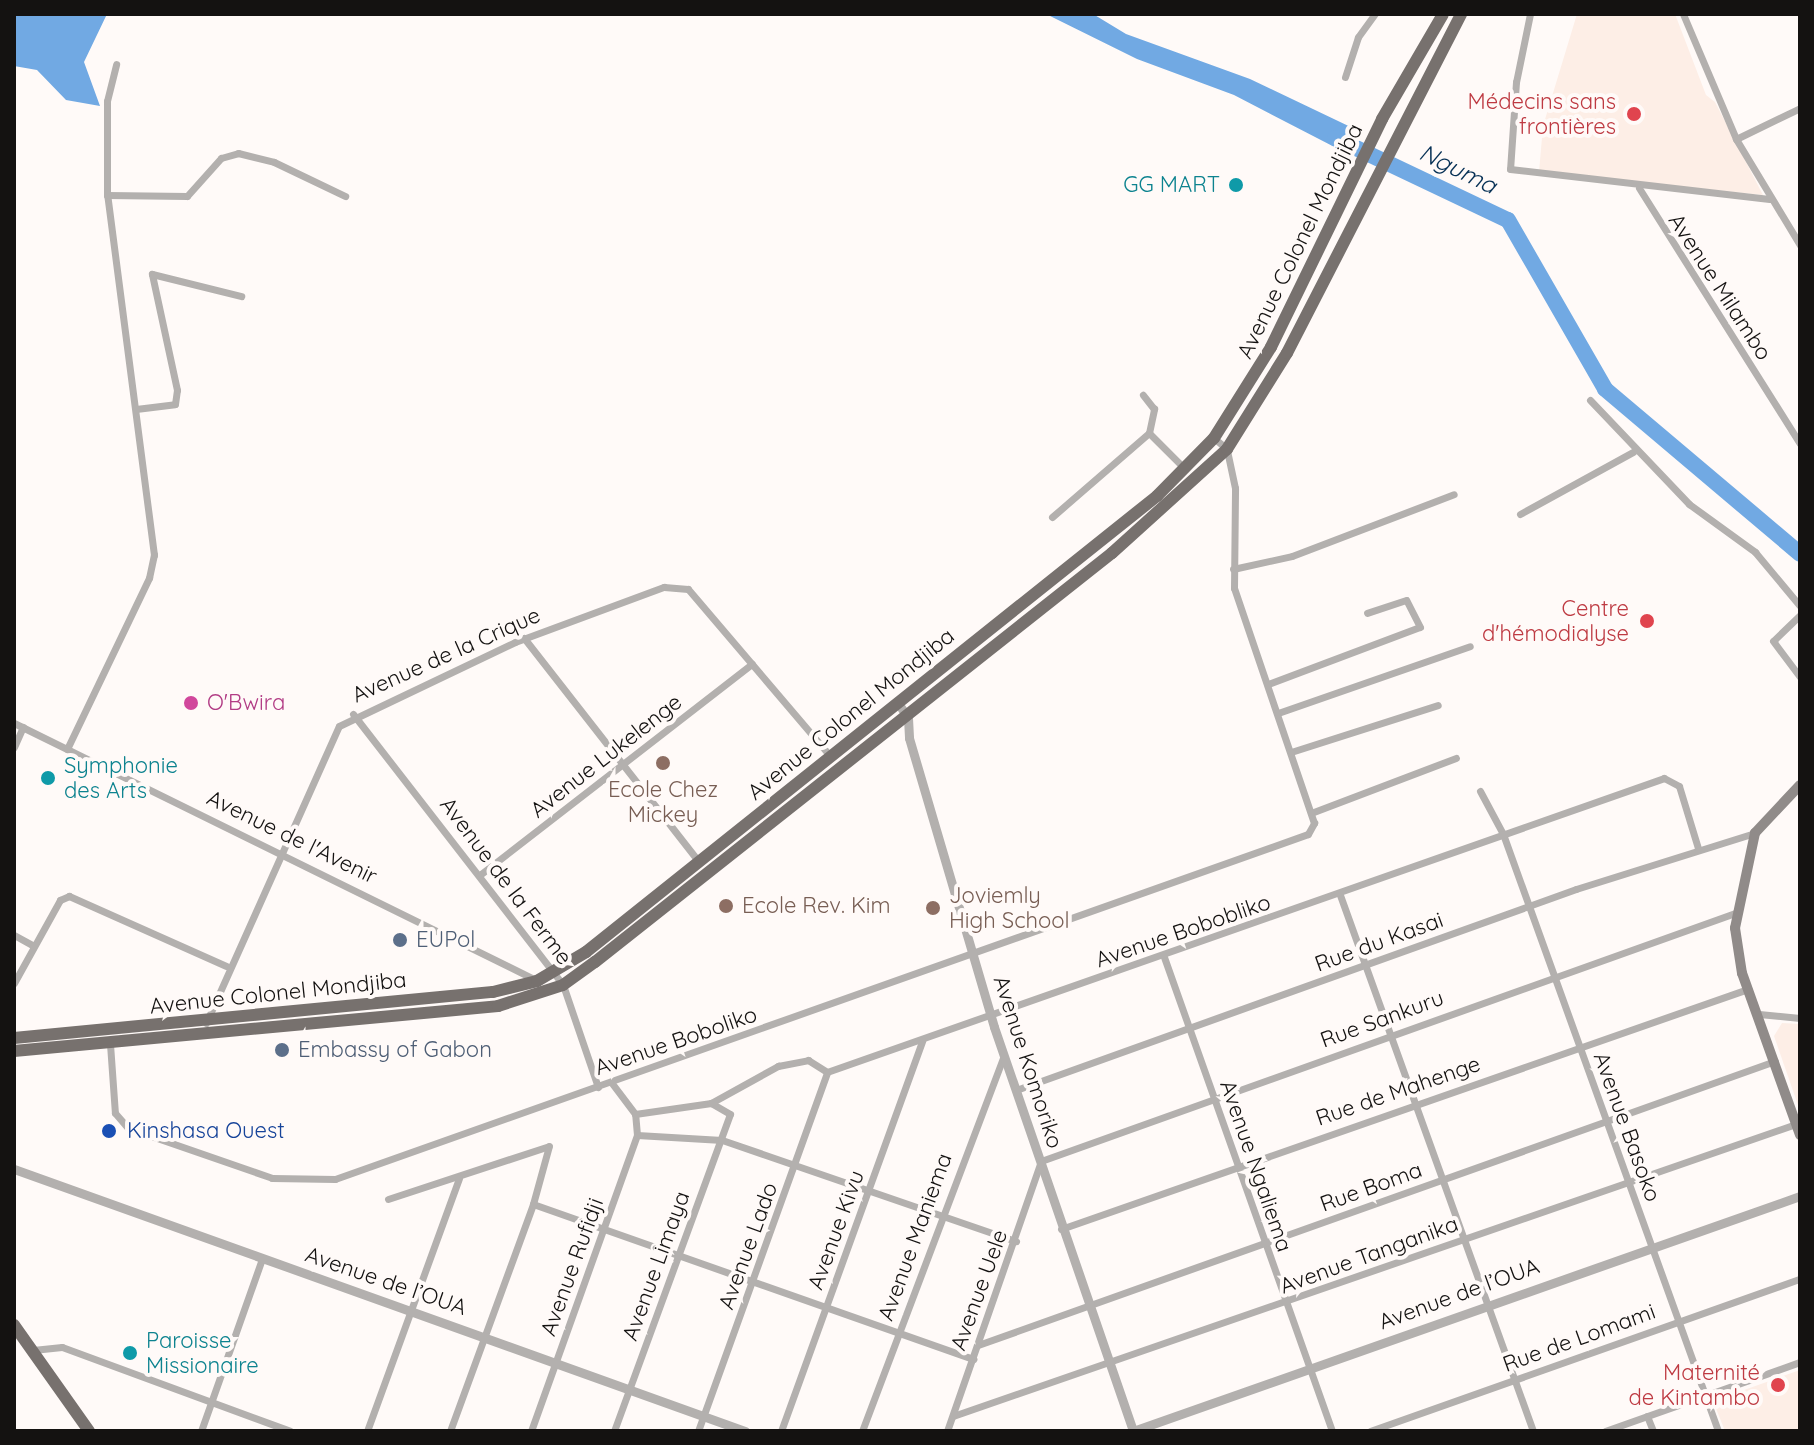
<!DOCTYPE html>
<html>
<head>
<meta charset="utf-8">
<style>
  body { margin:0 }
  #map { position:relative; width:1814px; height:1445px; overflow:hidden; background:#fffaf8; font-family:Quicksand,sans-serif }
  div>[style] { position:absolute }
  .built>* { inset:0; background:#fdeee6 }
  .water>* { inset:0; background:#71a9e3 }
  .river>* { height:16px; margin:-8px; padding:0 8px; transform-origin:8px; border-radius:8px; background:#71a9e3 }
  .minor>* { height:7px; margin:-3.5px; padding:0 3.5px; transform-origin:3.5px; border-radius:3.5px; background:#b3b0ae }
  .tertiary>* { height:9px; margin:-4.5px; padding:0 4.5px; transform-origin:4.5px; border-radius:4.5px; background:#b3b0ae }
  .secondary>* { height:10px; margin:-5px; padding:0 5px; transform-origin:5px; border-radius:5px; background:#908b89 }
  .primary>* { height:12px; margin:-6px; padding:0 6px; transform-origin:6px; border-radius:6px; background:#77716e }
  .dots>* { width:22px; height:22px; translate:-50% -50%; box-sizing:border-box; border:4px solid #fffaf8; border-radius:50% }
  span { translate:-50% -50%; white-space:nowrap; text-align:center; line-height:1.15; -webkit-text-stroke:8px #fffaf8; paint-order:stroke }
  .health-label { font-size:22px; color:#be3a42 }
  .right { translate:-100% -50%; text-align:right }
  .culture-label { font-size:22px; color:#0d838f }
  .left { translate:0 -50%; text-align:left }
  .street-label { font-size:22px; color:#141211 }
  .hotel-label { font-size:22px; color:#b23c85 }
  .education-label { font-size:22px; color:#785e54 }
  .service-label { font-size:22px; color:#4e5e75 }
  .transit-label { font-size:22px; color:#164399 }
  .water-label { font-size:24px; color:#063055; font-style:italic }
  .frame { position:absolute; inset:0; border:16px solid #141211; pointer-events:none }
</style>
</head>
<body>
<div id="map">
  <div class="built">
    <i style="clip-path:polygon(1577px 14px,1675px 14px,1706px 95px,1715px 102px,1763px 195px,1539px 172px,1543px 126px)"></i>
    <i style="clip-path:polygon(1782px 1023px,1800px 1024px,1800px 1111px,1774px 1036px)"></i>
    <i style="clip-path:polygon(1800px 1370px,1800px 1431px,1725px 1431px,1713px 1401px)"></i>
  </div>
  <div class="water">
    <i style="clip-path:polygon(14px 14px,107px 14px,84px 62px,100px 106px,66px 100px,37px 70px,14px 66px)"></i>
    <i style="clip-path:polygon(1046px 14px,1093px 14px,1126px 34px,1250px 79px,1359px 131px,1348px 154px,1234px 95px,1137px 59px)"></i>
  </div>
  <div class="river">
    <i style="left:1335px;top:138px;width:191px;rotate:25.4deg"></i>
    <i style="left:1508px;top:220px;width:195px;rotate:60.1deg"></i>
    <i style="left:1605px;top:389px;width:255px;rotate:40.2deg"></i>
  </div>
  <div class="minor">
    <i style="left:1530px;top:14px;width:69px;rotate:101.6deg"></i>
    <i style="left:1516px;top:82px;width:87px;rotate:93.9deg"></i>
    <i style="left:1510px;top:169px;width:261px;rotate:6.6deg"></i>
    <i style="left:1683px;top:14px;width:136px;rotate:67deg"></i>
    <i style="left:1736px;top:139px;width:124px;rotate:58.9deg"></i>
    <i style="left:1345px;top:77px;width:42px;rotate:-72deg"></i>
    <i style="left:1358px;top:37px;width:29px;rotate:-54deg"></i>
    <i style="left:1736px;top:139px;width:71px;rotate:-25.8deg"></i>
    <i style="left:1639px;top:188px;width:302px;rotate:57.8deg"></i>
    <i style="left:107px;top:195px;width:80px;rotate:0.7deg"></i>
    <i style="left:187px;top:196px;width:51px;rotate:-48.2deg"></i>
    <i style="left:221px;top:158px;width:18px;rotate:-16deg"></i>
    <i style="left:238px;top:153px;width:37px;rotate:14deg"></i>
    <i style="left:274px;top:162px;width:79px;rotate:25.6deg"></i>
    <i style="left:1590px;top:400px;width:144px;rotate:46.4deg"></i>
    <i style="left:1689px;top:504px;width:82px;rotate:36deg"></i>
    <i style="left:1755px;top:552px;width:70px;rotate:50.2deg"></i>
    <i style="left:136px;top:409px;width:39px;rotate:-7deg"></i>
    <i style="left:175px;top:404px;width:14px;rotate:-82deg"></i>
    <i style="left:177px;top:390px;width:119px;rotate:-102.2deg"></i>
    <i style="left:152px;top:274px;width:92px;rotate:13.9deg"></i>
    <i style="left:1149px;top:433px;width:49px;rotate:45deg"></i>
    <i style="left:1520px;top:514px;width:129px;rotate:-28.8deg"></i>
    <i style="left:1052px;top:517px;width:128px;rotate:-40.9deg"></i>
    <i style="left:1149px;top:433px;width:25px;rotate:-78deg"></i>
    <i style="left:1154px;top:409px;width:18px;rotate:-128deg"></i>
    <i style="left:1233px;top:569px;width:60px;rotate:-12.4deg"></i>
    <i style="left:1292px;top:556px;width:173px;rotate:-20.9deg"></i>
    <i style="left:1800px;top:615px;width:37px;rotate:136deg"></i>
    <i style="left:1773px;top:641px;width:45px;rotate:53.1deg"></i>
    <i style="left:524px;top:638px;width:283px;rotate:52deg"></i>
    <i style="left:1268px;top:684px;width:162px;rotate:-20.6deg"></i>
    <i style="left:1420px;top:627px;width:30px;rotate:-117deg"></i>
    <i style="left:1406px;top:600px;width:41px;rotate:161.6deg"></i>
    <i style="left:1278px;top:713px;width:203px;rotate:-19.2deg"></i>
    <i style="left:353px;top:714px;width:343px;rotate:52.2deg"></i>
    <i style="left:563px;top:985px;width:108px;rotate:71.1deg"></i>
    <i style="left:14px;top:723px;width:582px;rotate:26.21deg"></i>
    <i style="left:14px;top:747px;width:22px;rotate:-66deg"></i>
    <i style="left:67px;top:749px;width:190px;rotate:-64.4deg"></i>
    <i style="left:149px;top:578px;width:24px;rotate:-78deg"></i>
    <i style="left:154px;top:555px;width:363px;rotate:-97.4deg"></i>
    <i style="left:107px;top:195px;width:94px;rotate:-90deg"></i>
    <i style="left:107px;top:101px;width:38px;rotate:-76deg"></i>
    <i style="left:1291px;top:752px;width:154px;rotate:-17.7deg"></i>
    <i style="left:1480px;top:791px;width:49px;rotate:61.9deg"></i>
    <i style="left:1503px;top:834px;width:635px;rotate:70.19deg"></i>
    <i style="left:1311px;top:813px;width:155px;rotate:-20.8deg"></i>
    <i style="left:481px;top:874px;width:343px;rotate:-37.8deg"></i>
    <i style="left:1340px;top:895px;width:570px;rotate:70.2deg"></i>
    <i style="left:14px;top:935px;width:21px;rotate:29deg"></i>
    <i style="left:1164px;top:957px;width:503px;rotate:70.48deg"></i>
    <i style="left:14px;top:983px;width:95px;rotate:-61deg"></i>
    <i style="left:60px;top:900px;width:10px;rotate:-24deg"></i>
    <i style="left:69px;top:896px;width:172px;rotate:24deg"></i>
    <i style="left:1759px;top:1014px;width:41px;rotate:5.6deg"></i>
    <i style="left:206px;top:1023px;width:325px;rotate:-65.9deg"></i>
    <i style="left:339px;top:726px;width:195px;rotate:-25.5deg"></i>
    <i style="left:515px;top:642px;width:159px;rotate:-20.3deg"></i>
    <i style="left:664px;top:587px;width:24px;rotate:5deg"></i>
    <i style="left:688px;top:589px;width:221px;rotate:49.6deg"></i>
    <i style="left:110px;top:1044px;width:69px;rotate:85.9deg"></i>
    <i style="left:115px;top:1113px;width:20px;rotate:49deg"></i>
    <i style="left:128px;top:1128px;width:152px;rotate:19.1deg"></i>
    <i style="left:272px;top:1178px;width:63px;rotate:0.9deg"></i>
    <i style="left:335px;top:1179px;width:1032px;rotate:-19.52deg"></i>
    <i style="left:1308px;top:834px;width:13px;rotate:-61deg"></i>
    <i style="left:1314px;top:823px;width:248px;rotate:-108.8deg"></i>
    <i style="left:1234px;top:588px;width:100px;rotate:-89.4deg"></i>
    <i style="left:1235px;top:488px;width:40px;rotate:-102deg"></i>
    <i style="left:1227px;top:449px;width:17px;rotate:-140deg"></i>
    <i style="left:611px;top:1082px;width:40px;rotate:53deg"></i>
    <i style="left:635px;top:1114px;width:77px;rotate:-8.2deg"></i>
    <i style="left:711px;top:1103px;width:22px;rotate:30deg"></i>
    <i style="left:730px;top:1114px;width:338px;rotate:110.1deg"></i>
    <i style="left:1016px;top:1090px;width:595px;rotate:-19.74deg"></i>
    <i style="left:1576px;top:889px;width:188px;rotate:-17.4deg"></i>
    <i style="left:711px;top:1103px;width:77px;rotate:-28.9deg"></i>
    <i style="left:778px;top:1066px;width:31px;rotate:-11deg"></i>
    <i style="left:808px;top:1060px;width:22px;rotate:32deg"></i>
    <i style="left:827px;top:1072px;width:887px;rotate:-19.35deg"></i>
    <i style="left:1664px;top:778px;width:17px;rotate:28deg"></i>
    <i style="left:1679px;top:786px;width:65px;rotate:73deg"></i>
    <i style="left:637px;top:1135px;width:85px;rotate:3.4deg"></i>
    <i style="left:722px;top:1140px;width:311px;rotate:19deg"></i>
    <i style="left:388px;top:1199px;width:169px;rotate:-18.2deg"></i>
    <i style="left:533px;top:1204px;width:467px;rotate:19.4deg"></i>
    <i style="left:1061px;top:1229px;width:728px;rotate:-19.26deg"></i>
    <i style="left:978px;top:1345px;width:846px;rotate:-19.61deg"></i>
    <i style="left:33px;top:1350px;width:29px;rotate:-6deg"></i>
    <i style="left:62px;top:1347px;width:243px;rotate:20.2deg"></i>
    <i style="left:953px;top:1416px;width:892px;rotate:-19.11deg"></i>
    <i style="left:1647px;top:1416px;width:16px;rotate:68deg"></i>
    <i style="left:201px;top:1431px;width:182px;rotate:-70.5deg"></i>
    <i style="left:367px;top:1431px;width:269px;rotate:-70deg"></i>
    <i style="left:450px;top:1431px;width:242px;rotate:-69.9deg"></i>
    <i style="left:533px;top:1204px;width:60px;rotate:-74.6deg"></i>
    <i style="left:531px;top:1431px;width:314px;rotate:-70.3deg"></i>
    <i style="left:637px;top:1135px;width:21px;rotate:-95deg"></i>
    <i style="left:698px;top:1431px;width:381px;rotate:-70.2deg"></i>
    <i style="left:781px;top:1431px;width:415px;rotate:-70.1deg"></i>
    <i style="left:862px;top:1431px;width:401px;rotate:-69.3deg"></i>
    <i style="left:947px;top:1431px;width:286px;rotate:-70.8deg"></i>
    <i style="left:1041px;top:1161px;width:737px;rotate:-19.66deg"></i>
    <i style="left:1370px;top:1431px;width:456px;rotate:-19.5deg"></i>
    <i style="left:1605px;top:1431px;width:207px;rotate:-19.5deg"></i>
  </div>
  <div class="tertiary">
    <i style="left:898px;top:703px;width:18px;rotate:56deg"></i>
    <i style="left:908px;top:718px;width:20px;rotate:87deg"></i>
    <i style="left:909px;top:738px;width:301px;rotate:73.6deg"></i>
    <i style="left:994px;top:1027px;width:427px;rotate:71deg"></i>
    <i style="left:1133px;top:1431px;width:707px;rotate:-19.41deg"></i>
    <i style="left:14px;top:1169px;width:777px;rotate:19.72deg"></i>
  </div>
  <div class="secondary">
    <i style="left:1800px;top:785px;width:66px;rotate:133.2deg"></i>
    <i style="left:1755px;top:833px;width:97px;rotate:101.9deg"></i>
    <i style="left:1735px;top:928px;width:46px;rotate:81.2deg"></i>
    <i style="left:1742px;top:973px;width:172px;rotate:70.3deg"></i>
  </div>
  <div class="primary">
    <i style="left:14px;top:1038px;width:481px;rotate:-5.5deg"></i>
    <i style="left:493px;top:992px;width:45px;rotate:-14deg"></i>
    <i style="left:537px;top:981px;width:57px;rotate:-30.6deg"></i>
    <i style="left:586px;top:952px;width:731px;rotate:-38.61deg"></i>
    <i style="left:1157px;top:496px;width:81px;rotate:-45.5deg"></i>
    <i style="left:1214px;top:438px;width:107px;rotate:-57.9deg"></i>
    <i style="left:1271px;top:347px;width:254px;rotate:-64deg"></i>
    <i style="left:1382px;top:119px;width:121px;rotate:-59.8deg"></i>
    <i style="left:14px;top:1051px;width:486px;rotate:-5.3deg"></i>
    <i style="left:498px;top:1006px;width:68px;rotate:-17.9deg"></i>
    <i style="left:563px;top:985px;width:39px;rotate:-36deg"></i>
    <i style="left:595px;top:962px;width:659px;rotate:-38.35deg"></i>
    <i style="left:1112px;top:553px;width:155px;rotate:-42.1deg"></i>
    <i style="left:1227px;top:449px;width:113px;rotate:-58deg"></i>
    <i style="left:1287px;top:353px;width:381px;rotate:-62.8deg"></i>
    <i style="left:14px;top:1325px;width:130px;rotate:54.7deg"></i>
  </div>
  <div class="dots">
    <i style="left:1634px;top:114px;background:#e0444e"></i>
    <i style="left:1236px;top:185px;background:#0f9aa8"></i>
    <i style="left:1647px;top:621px;background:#e0444e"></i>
    <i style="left:191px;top:703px;background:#d1479c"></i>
    <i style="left:663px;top:763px;background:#8d6e63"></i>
    <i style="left:48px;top:778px;background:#0f9aa8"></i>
    <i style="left:726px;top:906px;background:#8d6e63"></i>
    <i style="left:933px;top:908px;background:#8d6e63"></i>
    <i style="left:400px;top:940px;background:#5c6f8a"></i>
    <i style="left:282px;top:1050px;background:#5c6f8a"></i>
    <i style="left:109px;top:1131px;background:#1a4fb4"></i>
    <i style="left:130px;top:1353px;background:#0f9aa8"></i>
    <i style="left:1778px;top:1385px;background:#e0444e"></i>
  </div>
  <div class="health-label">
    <span class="right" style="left:1616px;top:114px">Médecins sans<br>frontières</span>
    <span class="right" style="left:1629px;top:621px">Centre<br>d'hémodialyse</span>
    <span class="right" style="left:1760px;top:1385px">Maternité<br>de Kintambo</span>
  </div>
  <div class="culture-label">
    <span class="right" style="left:1220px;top:185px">GG MART</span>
    <span class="left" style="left:64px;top:778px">Symphonie<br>des Arts</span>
    <span class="left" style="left:146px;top:1353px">Paroisse<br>Missionaire</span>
  </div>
  <div class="street-label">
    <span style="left:1300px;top:241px;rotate:-64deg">Avenue Colonel Mondjiba</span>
    <span style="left:1720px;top:287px;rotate:57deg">Avenue Milambo</span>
    <span style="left:446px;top:655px;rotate:-24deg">Avenue de la Crique</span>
    <span style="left:851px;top:714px;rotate:-39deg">Avenue Colonel Mondjiba</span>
    <span style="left:606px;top:756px;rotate:-38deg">Avenue Lukelenge</span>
    <span style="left:292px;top:837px;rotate:26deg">Avenue de l'Avenir</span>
    <span style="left:506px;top:881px;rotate:53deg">Avenue de la Ferme</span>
    <span style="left:1183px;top:931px;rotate:-19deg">Avenue Bobobliko</span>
    <span style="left:1379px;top:942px;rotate:-20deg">Rue du Kasai</span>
    <span style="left:278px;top:993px;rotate:-6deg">Avenue Colonel Mondjiba</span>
    <span style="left:1382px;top:1019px;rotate:-20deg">Rue Sankuru</span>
    <span style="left:676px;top:1041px;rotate:-19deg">Avenue Boboliko</span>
    <span style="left:1028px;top:1062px;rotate:72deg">Avenue Komoriko</span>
    <span style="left:1398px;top:1091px;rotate:-19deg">Rue de Mahenge</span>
    <span style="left:1627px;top:1127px;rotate:70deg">Avenue Basoko</span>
    <span style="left:1256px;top:1166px;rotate:71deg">Avenue Ngaliema</span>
    <span style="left:1371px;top:1187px;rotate:-20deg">Rue Boma</span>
    <span style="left:836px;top:1230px;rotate:-70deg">Avenue Kivu</span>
    <span style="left:915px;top:1237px;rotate:-70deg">Avenue Maniema</span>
    <span style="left:748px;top:1246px;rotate:-70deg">Avenue Lado</span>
    <span style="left:1369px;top:1255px;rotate:-20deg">Avenue Tanganika</span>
    <span style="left:656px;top:1266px;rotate:-70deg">Avenue Limaya</span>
    <span style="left:572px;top:1267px;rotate:-70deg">Avenue Rufidji</span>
    <span style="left:386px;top:1281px;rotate:19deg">Avenue de l’OUA</span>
    <span style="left:979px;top:1290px;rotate:-70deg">Avenue Uele</span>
    <span style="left:1459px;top:1294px;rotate:-20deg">Avenue de l’OUA</span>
    <span style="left:1579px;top:1338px;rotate:-20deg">Rue de Lomami</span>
  </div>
  <div class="hotel-label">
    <span class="left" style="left:207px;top:703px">O'Bwira</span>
  </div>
  <div class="education-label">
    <span style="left:663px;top:802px">Ecole Chez<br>Mickey</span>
    <span class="left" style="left:949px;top:908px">Joviemly<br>High School</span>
    <span class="left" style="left:742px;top:906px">Ecole Rev. Kim</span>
  </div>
  <div class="service-label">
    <span class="left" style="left:416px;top:940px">EUPol</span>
    <span class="left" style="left:298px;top:1050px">Embassy of Gabon</span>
  </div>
  <div class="transit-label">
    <span class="left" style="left:127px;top:1131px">Kinshasa Ouest</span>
  </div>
  <div class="water-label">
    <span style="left:1458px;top:169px;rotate:26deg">Nguma</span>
  </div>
  <div class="frame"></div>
</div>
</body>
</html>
